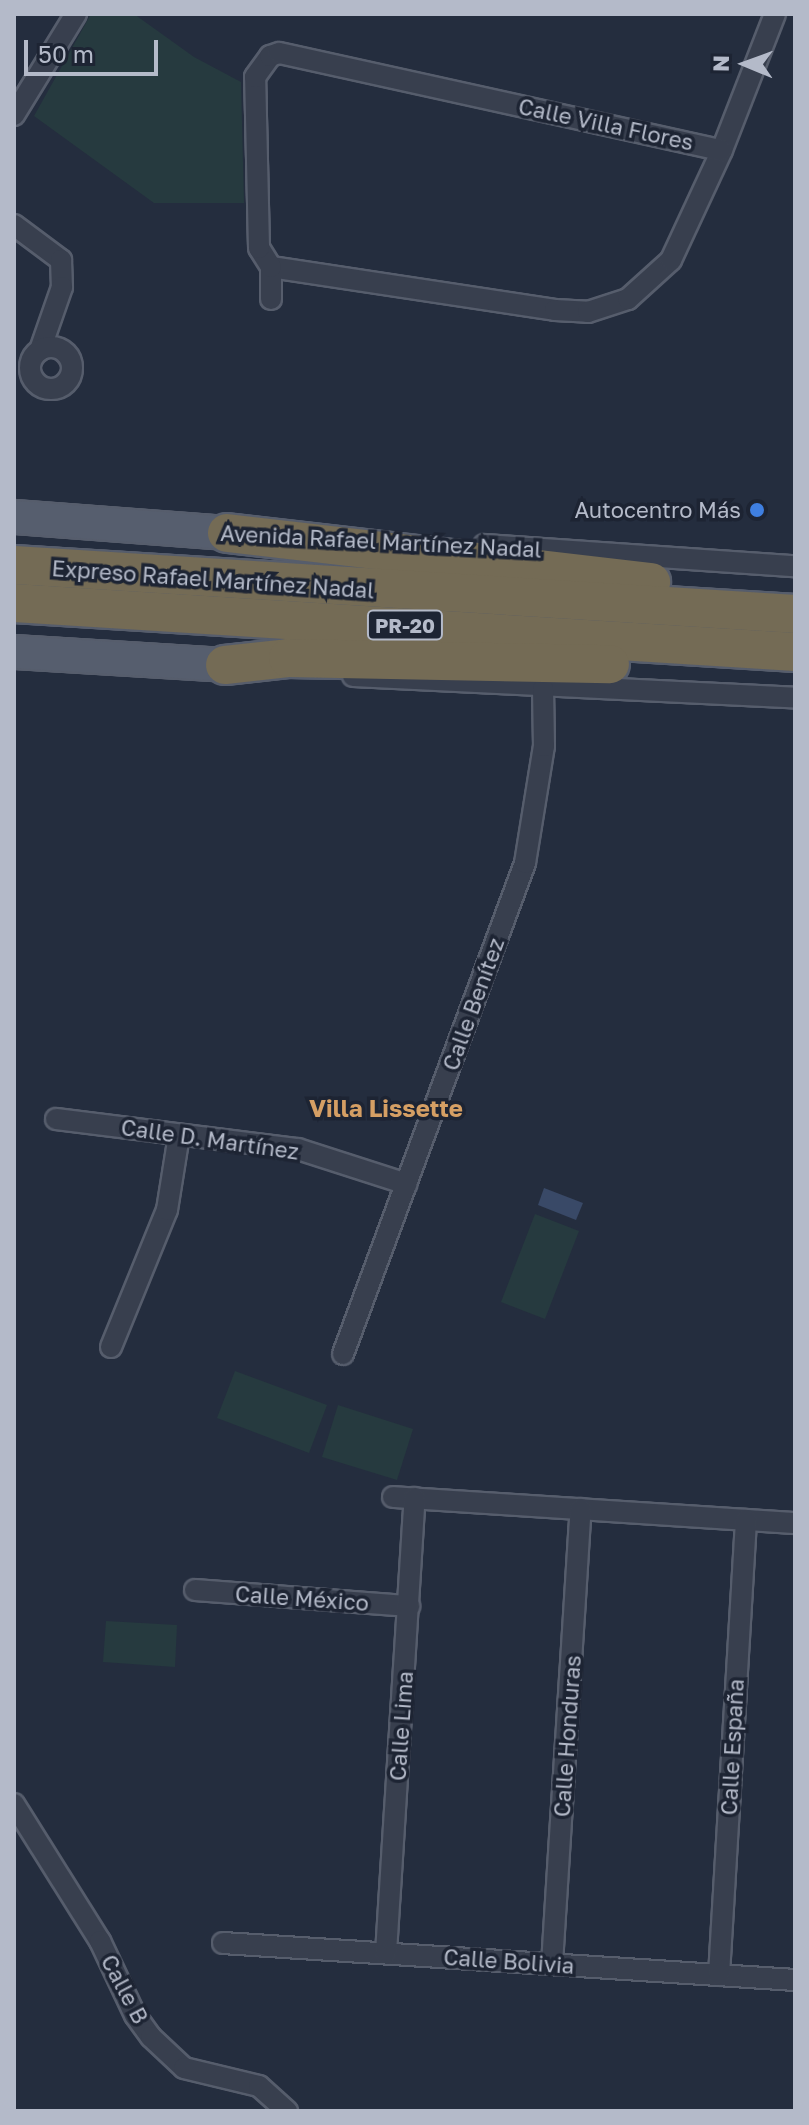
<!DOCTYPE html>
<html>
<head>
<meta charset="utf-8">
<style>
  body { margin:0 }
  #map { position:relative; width:809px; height:2125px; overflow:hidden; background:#242d3e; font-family:"Golos Text",sans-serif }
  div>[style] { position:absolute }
  .green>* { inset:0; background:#263a3f }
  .water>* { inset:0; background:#394967 }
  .roads { filter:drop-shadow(2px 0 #565d6c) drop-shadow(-2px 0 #565d6c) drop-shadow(0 2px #565d6c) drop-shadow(0 -2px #565d6c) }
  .minor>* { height:20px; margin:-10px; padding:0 10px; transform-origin:10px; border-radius:10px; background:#383f4e }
  .minor>.ring { margin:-10px; padding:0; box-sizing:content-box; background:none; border:20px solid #383f4e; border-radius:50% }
  .primary>* { height:32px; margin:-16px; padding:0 16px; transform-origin:16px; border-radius:16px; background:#565e6e }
  .motorway>* { height:38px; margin:-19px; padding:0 19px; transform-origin:19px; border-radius:19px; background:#746b55 }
  .dots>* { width:22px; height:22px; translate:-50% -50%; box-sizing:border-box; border:4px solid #1d2433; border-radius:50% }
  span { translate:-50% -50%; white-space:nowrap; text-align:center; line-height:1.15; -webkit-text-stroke:7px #1d2433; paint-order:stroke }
  .shield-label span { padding:2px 6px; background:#1d2433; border:2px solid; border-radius:6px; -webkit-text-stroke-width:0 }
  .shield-label { font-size:20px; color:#b4bac9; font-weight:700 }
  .street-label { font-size:22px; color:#b4bac9 }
  .poi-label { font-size:22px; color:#b4bac9 }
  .right { translate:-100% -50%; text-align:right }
  .neighbourhood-label { font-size:24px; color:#d59f64; font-weight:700 }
  .frame { position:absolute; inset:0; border:16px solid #b4bac9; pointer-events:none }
  .north { position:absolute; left:705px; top:24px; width:80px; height:80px; -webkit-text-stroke:6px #1d2433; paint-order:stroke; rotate:271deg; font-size:22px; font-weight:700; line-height:32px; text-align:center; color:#b4bac9 }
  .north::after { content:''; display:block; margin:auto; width:28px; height:36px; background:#b4bac9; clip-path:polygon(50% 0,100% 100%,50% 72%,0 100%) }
  .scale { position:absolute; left:24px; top:40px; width:134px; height:36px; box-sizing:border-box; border:4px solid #b4bac9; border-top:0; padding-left:10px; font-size:24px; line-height:28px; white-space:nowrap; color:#b4bac9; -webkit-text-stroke:6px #1d2433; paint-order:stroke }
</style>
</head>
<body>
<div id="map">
  <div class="green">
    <i style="clip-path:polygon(91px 14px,134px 14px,194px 57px,241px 82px,244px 203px,154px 203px,34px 116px)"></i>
    <i style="clip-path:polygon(535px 1214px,579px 1231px,545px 1319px,501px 1302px)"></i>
    <i style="clip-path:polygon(235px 1371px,327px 1405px,309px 1453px,217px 1418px)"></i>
    <i style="clip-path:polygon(338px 1405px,413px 1429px,397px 1480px,322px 1457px)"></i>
    <i style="clip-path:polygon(106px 1621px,177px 1625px,175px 1667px,103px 1662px)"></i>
  </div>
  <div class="water">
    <i style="clip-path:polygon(544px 1188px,583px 1203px,576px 1220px,538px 1205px)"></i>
  </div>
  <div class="roads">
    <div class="minor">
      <i style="left:14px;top:115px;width:119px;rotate:-58.5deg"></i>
      <i style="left:14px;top:225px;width:59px;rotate:36.7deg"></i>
      <i style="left:61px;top:260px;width:27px;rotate:88deg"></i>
      <i style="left:62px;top:287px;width:67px;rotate:109.2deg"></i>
      <i style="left:271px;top:267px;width:287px;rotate:8.6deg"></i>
      <i style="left:555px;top:310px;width:33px;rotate:3deg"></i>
      <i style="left:588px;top:312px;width:42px;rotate:-18deg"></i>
      <i style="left:628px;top:299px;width:58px;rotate:-42.2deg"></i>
      <i style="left:671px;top:260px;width:121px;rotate:-65.1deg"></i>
      <i style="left:722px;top:150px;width:146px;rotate:-68.7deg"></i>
      <i style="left:271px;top:299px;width:32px;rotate:-90deg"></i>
      <i style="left:271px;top:267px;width:22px;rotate:-122deg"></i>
      <i style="left:259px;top:248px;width:171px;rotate:-91.3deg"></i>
      <i style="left:255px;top:77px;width:26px;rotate:-54deg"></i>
      <i style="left:270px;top:56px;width:9px;rotate:-18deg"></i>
      <i style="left:279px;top:53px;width:453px;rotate:12.4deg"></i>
      <i class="ring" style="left:30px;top:347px;width:22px;height:22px"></i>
      <i style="left:484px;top:545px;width:312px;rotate:3.9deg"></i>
      <i style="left:353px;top:676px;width:443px;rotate:2.8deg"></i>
      <i style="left:56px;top:1119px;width:244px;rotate:7.1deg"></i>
      <i style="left:298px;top:1149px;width:114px;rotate:17.8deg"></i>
      <i style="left:111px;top:1347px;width:148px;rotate:-67.8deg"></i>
      <i style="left:167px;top:1210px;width:76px;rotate:-80.9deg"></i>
      <i style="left:343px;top:1354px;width:524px;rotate:-69.66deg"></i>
      <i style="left:525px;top:863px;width:119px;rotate:-80.8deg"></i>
      <i style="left:544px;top:746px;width:57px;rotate:-91deg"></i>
      <i style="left:393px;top:1497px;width:403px;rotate:3.7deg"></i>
      <i style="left:195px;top:1590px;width:215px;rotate:4.3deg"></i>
      <i style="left:14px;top:1804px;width:162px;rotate:57.9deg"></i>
      <i style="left:100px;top:1941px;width:82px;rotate:64.7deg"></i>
      <i style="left:135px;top:2015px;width:27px;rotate:54deg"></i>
      <i style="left:151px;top:2037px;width:45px;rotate:43.2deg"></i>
      <i style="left:184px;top:2068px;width:77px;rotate:13.5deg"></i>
      <i style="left:259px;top:2086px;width:38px;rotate:42deg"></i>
      <i style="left:223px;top:1943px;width:573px;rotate:3.7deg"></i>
      <i style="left:386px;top:1953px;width:456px;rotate:-86.4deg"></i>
      <i style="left:552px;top:1964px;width:456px;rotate:-86.4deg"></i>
      <i style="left:719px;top:1975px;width:456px;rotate:-86.6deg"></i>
    </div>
    <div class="primary">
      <i style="left:14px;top:517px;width:214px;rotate:4.3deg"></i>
      <i style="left:14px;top:652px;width:211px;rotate:3.5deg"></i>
    </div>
    <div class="motorway">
      <i style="left:227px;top:533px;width:427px;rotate:6.6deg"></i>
      <i style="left:14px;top:565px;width:783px;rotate:3.59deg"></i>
      <i style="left:14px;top:603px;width:783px;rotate:3.59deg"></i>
      <i style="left:225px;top:665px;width:63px;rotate:-6.3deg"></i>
      <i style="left:288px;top:658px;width:322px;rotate:1.1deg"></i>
    </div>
  </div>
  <div class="dots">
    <i style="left:757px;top:510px;background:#3f7fe0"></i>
  </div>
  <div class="shield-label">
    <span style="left:405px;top:625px">PR-20</span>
  </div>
  <div class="street-label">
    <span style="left:606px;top:124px;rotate:12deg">Calle Villa Flores</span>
    <span style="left:381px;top:541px;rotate:3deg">Avenida Rafael Martínez Nadal</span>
    <span style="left:213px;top:579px;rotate:4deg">Expreso Rafael Martínez Nadal</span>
    <span style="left:473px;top:1004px;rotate:-70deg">Calle Benítez</span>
    <span style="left:210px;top:1139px;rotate:8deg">Calle D. Martínez</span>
    <span style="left:302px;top:1598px;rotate:4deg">Calle México</span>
    <span style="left:401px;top:1726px;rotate:-86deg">Calle Lima</span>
    <span style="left:567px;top:1736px;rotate:-86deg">Calle Honduras</span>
    <span style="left:732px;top:1747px;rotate:-87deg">Calle España</span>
    <span style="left:509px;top:1961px;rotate:4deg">Calle Bolivia</span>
    <span style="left:125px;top:1989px;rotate:62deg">Calle B</span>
  </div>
  <div class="poi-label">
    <span class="right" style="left:741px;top:510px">Autocentro Más</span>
  </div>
  <div class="neighbourhood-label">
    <span style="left:386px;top:1108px">Villa Lissette</span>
  </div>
  <div class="frame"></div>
  <div class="north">N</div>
  <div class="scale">50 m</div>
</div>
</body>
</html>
